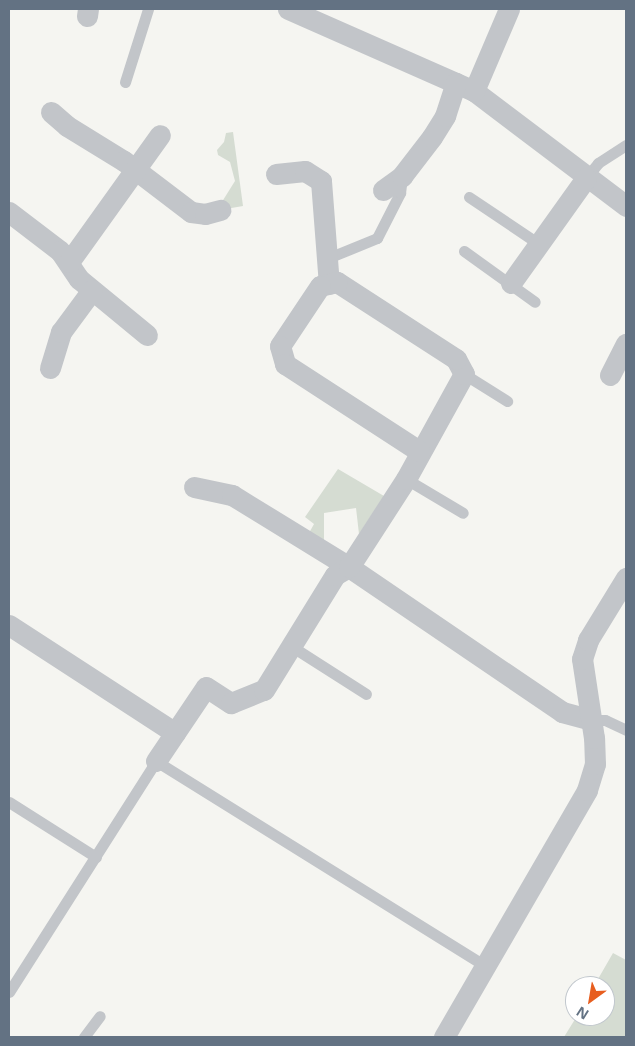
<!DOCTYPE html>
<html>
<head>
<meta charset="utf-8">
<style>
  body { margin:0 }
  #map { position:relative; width:635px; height:1046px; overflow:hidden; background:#f5f5f1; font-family:"Open Sans",sans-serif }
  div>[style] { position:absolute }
  .green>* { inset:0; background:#d5dcd2 }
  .lane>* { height:11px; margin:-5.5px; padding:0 5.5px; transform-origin:5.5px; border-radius:5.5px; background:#c2c5c9 }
  .street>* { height:21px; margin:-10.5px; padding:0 10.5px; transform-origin:10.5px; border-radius:10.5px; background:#c2c5c9 }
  span { translate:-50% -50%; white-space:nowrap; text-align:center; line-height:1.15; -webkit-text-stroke:5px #fff; paint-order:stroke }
  .frame { position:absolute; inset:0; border:10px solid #637283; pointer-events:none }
  .north { position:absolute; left:565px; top:976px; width:50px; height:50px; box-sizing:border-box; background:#fff; border:1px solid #c1c7cd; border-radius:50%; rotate:212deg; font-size:14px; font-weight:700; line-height:20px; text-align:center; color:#637283 }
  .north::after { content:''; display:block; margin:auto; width:18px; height:22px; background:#e75e1f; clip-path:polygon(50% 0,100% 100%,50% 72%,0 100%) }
</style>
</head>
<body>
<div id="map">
  <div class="green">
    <i style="clip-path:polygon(233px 132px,243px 206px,220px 210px,220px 205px,235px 181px,230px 162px,218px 155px,217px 150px,224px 142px,226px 133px)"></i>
    <i style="clip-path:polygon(338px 469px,384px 496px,359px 534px,356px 508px,324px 513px,324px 542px,309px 533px,314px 524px,305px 517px)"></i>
    <i style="clip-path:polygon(613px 953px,626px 960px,626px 1037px,564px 1037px,577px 1016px,605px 1016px,605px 986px,594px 986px)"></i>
  </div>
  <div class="lane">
    <i style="left:125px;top:82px;width:77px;rotate:-72.5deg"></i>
    <i style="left:586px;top:178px;width:19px;rotate:-51deg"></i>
    <i style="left:598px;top:163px;width:33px;rotate:-33deg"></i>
    <i style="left:469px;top:197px;width:84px;rotate:33.9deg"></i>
    <i style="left:464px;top:251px;width:87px;rotate:35.7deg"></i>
    <i style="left:328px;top:258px;width:53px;rotate:-22.2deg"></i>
    <i style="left:377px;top:238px;width:51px;rotate:-62.9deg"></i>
    <i style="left:400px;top:193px;width:17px;rotate:-83deg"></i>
    <i style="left:464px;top:374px;width:51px;rotate:32.1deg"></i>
    <i style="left:406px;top:479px;width:66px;rotate:30.8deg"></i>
    <i style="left:291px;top:646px;width:89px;rotate:32.6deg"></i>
    <i style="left:591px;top:720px;width:14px"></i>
    <i style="left:605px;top:720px;width:23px;rotate:25deg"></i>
    <i style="left:9px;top:802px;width:103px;rotate:32.3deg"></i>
    <i style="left:9px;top:992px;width:274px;rotate:-57.5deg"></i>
    <i style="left:156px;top:761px;width:388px;rotate:31.9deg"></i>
    <i style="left:84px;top:1037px;width:26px;rotate:-53deg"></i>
  </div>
  <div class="street">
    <i style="left:288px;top:9px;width:203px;rotate:23.8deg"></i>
    <i style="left:474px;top:91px;width:191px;rotate:37.1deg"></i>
    <i style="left:87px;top:16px;width:7px;rotate:-82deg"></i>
    <i style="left:474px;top:91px;width:89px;rotate:-66.9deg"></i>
    <i style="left:51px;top:112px;width:21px;rotate:41deg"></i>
    <i style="left:67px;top:126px;width:67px;rotate:31.6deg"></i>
    <i style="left:124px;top:161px;width:84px;rotate:37.3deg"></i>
    <i style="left:191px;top:212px;width:14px;rotate:8deg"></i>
    <i style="left:205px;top:214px;width:16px;rotate:-15deg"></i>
    <i style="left:276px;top:174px;width:29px;rotate:-6deg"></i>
    <i style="left:305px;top:171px;width:19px;rotate:32deg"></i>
    <i style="left:321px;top:181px;width:103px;rotate:85.6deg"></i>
    <i style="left:383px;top:190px;width:24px;rotate:-36deg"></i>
    <i style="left:402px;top:176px;width:49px;rotate:-52.4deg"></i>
    <i style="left:432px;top:137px;width:25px;rotate:-58deg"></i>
    <i style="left:445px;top:116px;width:35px;rotate:-72deg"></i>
    <i style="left:9px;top:212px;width:64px;rotate:37.4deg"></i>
    <i style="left:60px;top:251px;width:34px;rotate:56deg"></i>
    <i style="left:79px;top:279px;width:88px;rotate:39.5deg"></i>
    <i style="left:69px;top:262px;width:156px;rotate:-54.4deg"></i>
    <i style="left:511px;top:283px;width:129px;rotate:-54.5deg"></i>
    <i style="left:50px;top:368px;width:38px;rotate:-73deg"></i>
    <i style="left:61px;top:332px;width:52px;rotate:-53.6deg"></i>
    <i style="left:610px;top:375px;width:35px;rotate:-63deg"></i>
    <i style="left:194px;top:487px;width:39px;rotate:12deg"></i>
    <i style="left:232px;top:495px;width:137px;rotate:31.6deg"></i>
    <i style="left:349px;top:567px;width:258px;rotate:34.2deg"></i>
    <i style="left:562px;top:712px;width:30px;rotate:15deg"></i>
    <i style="left:9px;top:625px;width:198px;rotate:33deg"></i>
    <i style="left:156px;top:761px;width:89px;rotate:-56deg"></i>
    <i style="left:206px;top:687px;width:30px;rotate:33deg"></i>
    <i style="left:231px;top:703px;width:35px;rotate:-22deg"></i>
    <i style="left:264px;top:690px;width:135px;rotate:-58.3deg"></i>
    <i style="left:335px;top:575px;width:16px;rotate:-30deg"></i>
    <i style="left:349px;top:567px;width:105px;rotate:-57.1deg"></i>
    <i style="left:406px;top:479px;width:120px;rotate:-61.1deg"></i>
    <i style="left:464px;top:374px;width:17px;rotate:-118deg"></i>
    <i style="left:456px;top:359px;width:142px;rotate:-147.1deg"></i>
    <i style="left:337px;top:282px;width:17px;rotate:167deg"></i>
    <i style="left:320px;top:286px;width:72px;rotate:123.7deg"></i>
    <i style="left:280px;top:346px;width:19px;rotate:74deg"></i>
    <i style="left:285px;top:364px;width:160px;rotate:33deg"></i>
    <i style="left:444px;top:1037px;width:285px;rotate:-59.9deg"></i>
    <i style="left:587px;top:790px;width:27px;rotate:-73deg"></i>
    <i style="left:595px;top:764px;width:26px;rotate:-92deg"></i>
    <i style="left:594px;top:738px;width:80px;rotate:-98.6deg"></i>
    <i style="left:582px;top:659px;width:20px;rotate:-72deg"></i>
    <i style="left:588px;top:640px;width:73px;rotate:-58.5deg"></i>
  </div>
  <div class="frame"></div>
  <div class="north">N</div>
</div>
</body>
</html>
